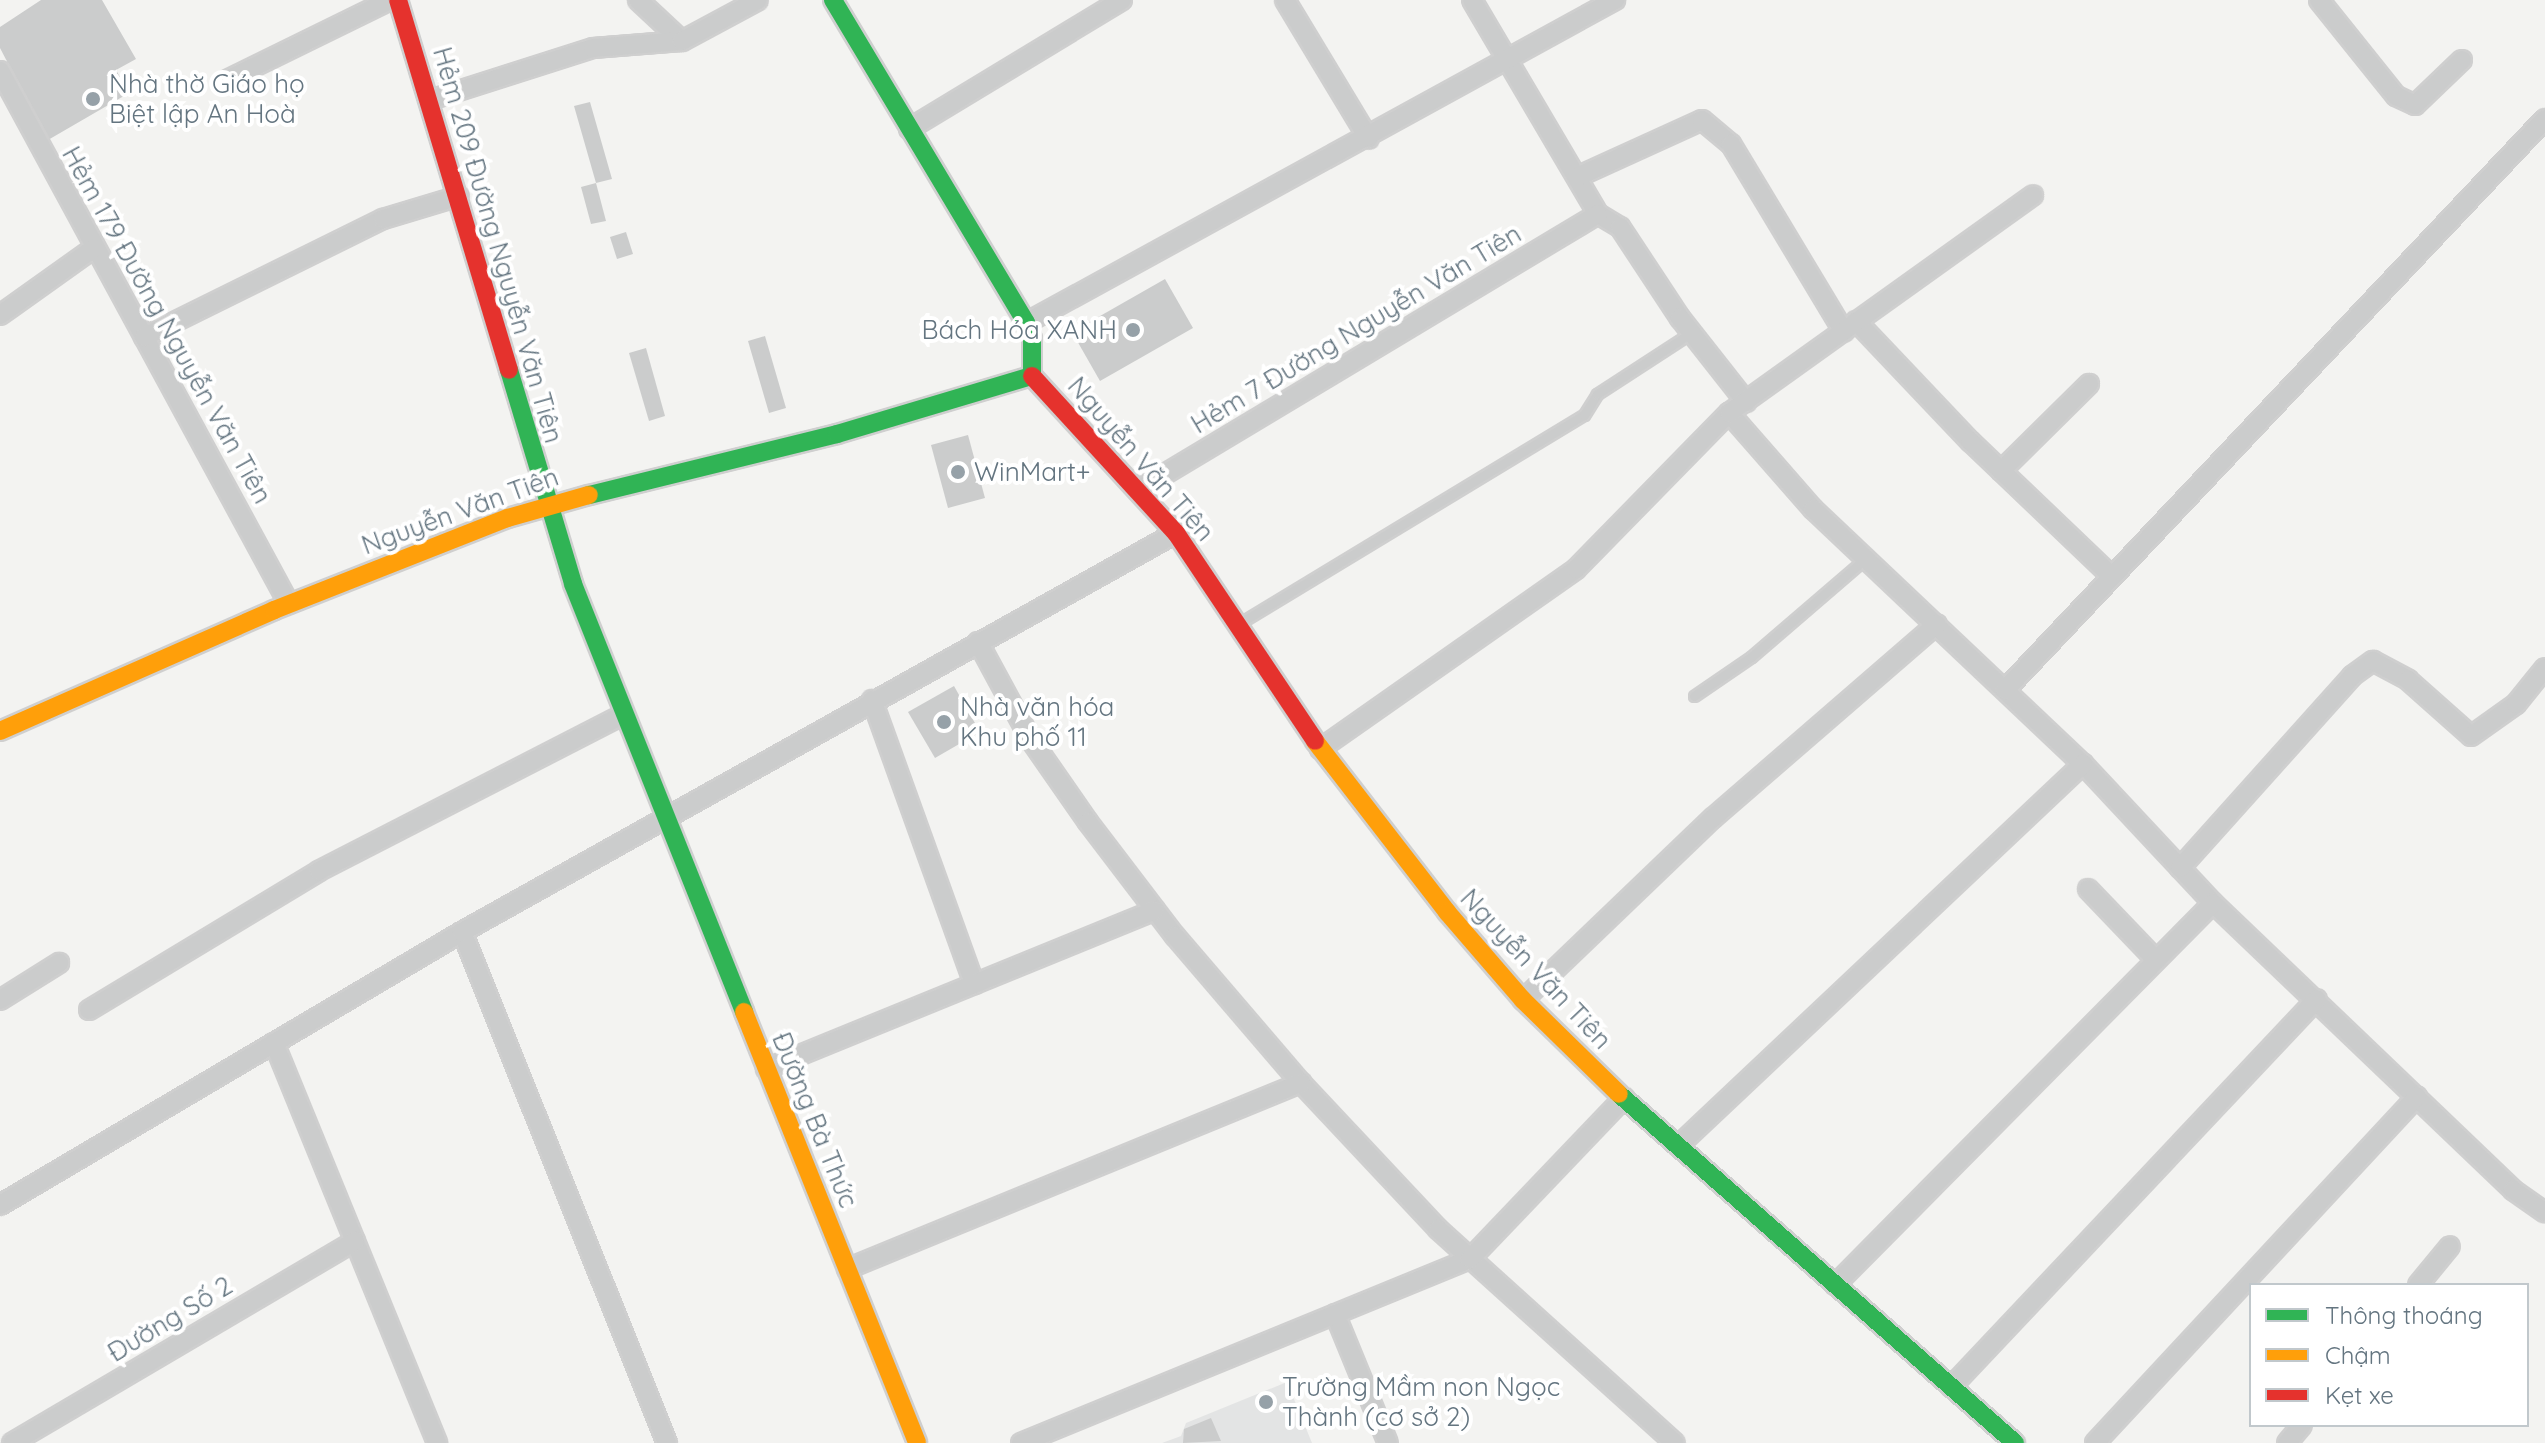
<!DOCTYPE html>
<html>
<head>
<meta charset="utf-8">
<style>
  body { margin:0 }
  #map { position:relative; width:2545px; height:1443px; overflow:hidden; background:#f3f3f1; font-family:Quicksand,sans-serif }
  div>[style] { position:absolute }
  .built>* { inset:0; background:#e3e4e4 }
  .building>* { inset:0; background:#cbcccc }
  .roads { filter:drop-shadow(2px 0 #cfcfcf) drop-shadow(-2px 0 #cfcfcf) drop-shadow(0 2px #cfcfcf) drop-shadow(0 -2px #cfcfcf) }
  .lane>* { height:9px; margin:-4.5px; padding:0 4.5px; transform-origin:4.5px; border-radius:4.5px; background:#cbcccc }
  .street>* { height:18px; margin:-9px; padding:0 9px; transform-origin:9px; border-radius:9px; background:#cbcccc }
  .fast>* { height:18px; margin:-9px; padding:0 9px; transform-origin:9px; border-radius:9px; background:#30b455 }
  .slow>* { height:18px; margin:-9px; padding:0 9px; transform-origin:9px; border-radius:9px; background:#ff9f0a }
  .jam>* { height:18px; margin:-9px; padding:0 9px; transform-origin:9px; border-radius:9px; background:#e5322d }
  .dots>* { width:22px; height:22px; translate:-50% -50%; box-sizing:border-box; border:4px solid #fff; border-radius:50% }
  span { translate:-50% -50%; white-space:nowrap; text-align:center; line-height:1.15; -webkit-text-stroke:8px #fff; paint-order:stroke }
  .poi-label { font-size:26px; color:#647580 }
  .left { translate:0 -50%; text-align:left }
  .right { translate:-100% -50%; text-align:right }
  .street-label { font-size:26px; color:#647580 }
  .legend { position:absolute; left:2249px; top:1283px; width:280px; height:144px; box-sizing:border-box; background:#fff; border:2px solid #c1c8cc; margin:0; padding:10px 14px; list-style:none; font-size:24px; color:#647580 }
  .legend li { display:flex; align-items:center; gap:16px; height:40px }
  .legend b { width:40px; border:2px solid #c1c8cc }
</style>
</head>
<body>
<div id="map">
  <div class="built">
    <i style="clip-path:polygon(1287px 1382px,1312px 1443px,1162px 1443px,1181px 1436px,1186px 1423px)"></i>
  </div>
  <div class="building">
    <i style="clip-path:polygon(41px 0,102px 0,136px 59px,116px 70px,129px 93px,48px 140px,0 48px,0 27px)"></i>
    <i style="clip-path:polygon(590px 102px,612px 179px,596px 183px,574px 106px)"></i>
    <i style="clip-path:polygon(596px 183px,606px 221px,591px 224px,581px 187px)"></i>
    <i style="clip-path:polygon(626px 232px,633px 254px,617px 259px,610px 237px)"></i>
    <i style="clip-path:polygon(1165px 279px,1193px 328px,1100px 381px,1072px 332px)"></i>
    <i style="clip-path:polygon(765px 336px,786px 408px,769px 413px,748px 341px)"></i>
    <i style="clip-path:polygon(646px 348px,665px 416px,649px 421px,629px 353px)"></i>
    <i style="clip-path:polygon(968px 435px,985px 498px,948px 508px,931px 445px)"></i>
    <i style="clip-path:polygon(954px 686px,980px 732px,935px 758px,908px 712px)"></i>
    <i style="clip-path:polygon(1211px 1418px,1221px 1441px,1183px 1443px,1184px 1429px)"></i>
  </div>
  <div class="roads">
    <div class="lane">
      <i style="left:1240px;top:623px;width:402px;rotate:-31.2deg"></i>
      <i style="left:1584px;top:415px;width:25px;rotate:-58deg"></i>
      <i style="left:1597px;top:394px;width:112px;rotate:-33deg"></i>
      <i style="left:1694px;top:696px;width:69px;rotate:-34.4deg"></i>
      <i style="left:1751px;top:657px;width:152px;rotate:-40.7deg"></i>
    </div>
    <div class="street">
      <i style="left:638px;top:0;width:60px;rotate:43deg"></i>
      <i style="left:1285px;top:0;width:162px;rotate:58.9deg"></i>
      <i style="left:1472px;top:0;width:248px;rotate:59.5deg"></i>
      <i style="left:1598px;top:214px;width:26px;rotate:31deg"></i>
      <i style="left:1620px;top:227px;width:109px;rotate:56.6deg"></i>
      <i style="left:1680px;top:318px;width:107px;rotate:51.8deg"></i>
      <i style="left:2319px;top:0;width:123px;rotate:51.3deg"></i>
      <i style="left:2396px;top:96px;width:21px;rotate:25deg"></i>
      <i style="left:2415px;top:105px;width:65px;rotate:-43.8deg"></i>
      <i style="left:0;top:71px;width:606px;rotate:61.53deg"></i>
      <i style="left:227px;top:80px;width:182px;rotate:-26.1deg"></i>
      <i style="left:430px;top:100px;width:171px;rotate:-17.7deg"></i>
      <i style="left:593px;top:48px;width:89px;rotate:-4.5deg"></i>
      <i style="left:682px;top:41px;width:86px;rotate:-28.3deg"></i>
      <i style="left:909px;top:129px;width:249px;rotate:-31.2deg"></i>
      <i style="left:1577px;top:177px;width:137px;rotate:-24.5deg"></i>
      <i style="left:1702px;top:120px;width:38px;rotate:40deg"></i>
      <i style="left:1731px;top:144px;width:219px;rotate:59deg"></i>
      <i style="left:0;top:315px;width:115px;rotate:-35.5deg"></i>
      <i style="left:1856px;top:321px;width:166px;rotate:46.5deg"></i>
      <i style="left:1970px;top:441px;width:194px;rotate:43.7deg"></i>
      <i style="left:1026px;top:323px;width:672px;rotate:-28.74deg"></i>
      <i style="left:144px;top:337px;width:267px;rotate:-26.3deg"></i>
      <i style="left:383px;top:219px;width:79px;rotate:-16.8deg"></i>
      <i style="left:1729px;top:413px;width:128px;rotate:48.8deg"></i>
      <i style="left:1813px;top:509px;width:371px;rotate:43.4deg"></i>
      <i style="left:2083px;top:764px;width:190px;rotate:46.9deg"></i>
      <i style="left:2213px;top:903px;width:415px;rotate:43.7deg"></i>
      <i style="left:2513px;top:1190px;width:39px;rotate:35deg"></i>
      <i style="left:2001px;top:471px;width:124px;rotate:-44.7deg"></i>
      <i style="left:1140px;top:489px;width:534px;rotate:-30.98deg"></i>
      <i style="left:978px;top:642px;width:111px;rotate:61.6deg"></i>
      <i style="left:1031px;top:740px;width:100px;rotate:55.2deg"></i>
      <i style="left:1088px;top:822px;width:143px;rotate:52.7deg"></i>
      <i style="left:1175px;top:936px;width:194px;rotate:49.4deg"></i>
      <i style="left:1301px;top:1083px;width:200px;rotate:46.8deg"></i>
      <i style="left:1438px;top:1229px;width:319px;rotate:42.1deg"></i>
      <i style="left:2005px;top:690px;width:786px;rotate:-46.6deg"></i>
      <i style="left:872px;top:700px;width:302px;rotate:70.2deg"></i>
      <i style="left:1320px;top:749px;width:313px;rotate:-35.1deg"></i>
      <i style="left:1576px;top:569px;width:219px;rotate:-45.6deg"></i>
      <i style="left:1729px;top:413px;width:374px;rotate:-35.6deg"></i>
      <i style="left:2180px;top:868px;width:258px;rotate:-48.1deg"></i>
      <i style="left:2352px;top:676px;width:26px;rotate:-36deg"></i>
      <i style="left:2373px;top:661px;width:40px;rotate:28deg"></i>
      <i style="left:2408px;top:680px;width:84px;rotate:41.6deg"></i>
      <i style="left:2471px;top:736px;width:55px;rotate:-35.4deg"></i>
      <i style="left:2516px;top:704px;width:46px;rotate:-51.1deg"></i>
      <i style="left:2088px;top:889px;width:98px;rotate:46.2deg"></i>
      <i style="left:462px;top:932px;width:551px;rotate:68.14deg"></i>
      <i style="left:0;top:1000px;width:70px;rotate:-32.1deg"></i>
      <i style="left:1523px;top:1000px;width:263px;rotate:-43.8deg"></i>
      <i style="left:1713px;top:818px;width:296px;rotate:-40.9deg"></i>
      <i style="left:89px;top:1010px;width:269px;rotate:-31.1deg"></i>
      <i style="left:319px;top:871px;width:342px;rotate:-27.2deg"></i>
      <i style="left:274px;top:1043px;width:432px;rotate:67.8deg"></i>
      <i style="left:766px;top:1069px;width:420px;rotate:-22.2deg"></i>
      <i style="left:1678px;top:1146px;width:557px;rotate:-43.33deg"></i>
      <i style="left:0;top:1205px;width:537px;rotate:-30.58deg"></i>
      <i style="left:462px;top:932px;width:818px;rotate:-29.2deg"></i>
      <i style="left:847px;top:1269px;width:491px;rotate:-22.3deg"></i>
      <i style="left:1835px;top:1285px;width:537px;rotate:-45.3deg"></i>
      <i style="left:2418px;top:1285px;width:50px;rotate:-50.6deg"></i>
      <i style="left:1335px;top:1314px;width:139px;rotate:67.7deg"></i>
      <i style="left:1951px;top:1387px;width:533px;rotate:-46.67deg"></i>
      <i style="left:12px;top:1443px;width:398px;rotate:-30.5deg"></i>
      <i style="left:1021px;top:1443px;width:485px;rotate:-22.3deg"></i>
      <i style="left:1470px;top:1259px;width:223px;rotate:-46.3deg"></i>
      <i style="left:2095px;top:1443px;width:473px;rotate:-47.1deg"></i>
      <i style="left:2287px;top:1443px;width:23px;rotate:-50deg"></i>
    </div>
    <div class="fast">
      <i style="left:833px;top:0;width:376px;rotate:59.1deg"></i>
      <i style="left:1026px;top:323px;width:17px;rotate:69deg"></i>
      <i style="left:1032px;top:339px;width:37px;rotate:90deg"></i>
      <i style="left:509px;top:370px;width:223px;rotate:73.3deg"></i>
      <i style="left:573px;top:584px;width:461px;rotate:68.2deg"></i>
      <i style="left:589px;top:495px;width:255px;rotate:-13.8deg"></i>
      <i style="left:837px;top:434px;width:203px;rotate:-16.6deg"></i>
      <i style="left:1619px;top:1094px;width:528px;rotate:41.39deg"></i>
    </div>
    <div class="slow">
      <i style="left:0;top:731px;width:300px;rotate:-23.8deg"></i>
      <i style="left:274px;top:610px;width:251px;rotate:-21.5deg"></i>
      <i style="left:508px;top:518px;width:84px;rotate:-15.9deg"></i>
      <i style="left:1315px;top:741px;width:216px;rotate:52.3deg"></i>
      <i style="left:1447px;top:912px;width:116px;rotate:49.2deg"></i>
      <i style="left:1523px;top:1000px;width:134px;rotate:44.4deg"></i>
      <i style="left:744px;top:1012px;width:464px;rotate:68.1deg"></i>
    </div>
    <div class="jam">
      <i style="left:398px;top:0;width:386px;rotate:73.3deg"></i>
      <i style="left:1032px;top:376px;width:213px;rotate:47.5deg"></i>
      <i style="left:1176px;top:533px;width:250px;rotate:56.2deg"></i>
    </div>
  </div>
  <div class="dots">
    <i style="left:93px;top:99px;background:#96a1a8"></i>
    <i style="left:1133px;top:330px;background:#96a1a8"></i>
    <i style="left:958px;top:472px;background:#96a1a8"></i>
    <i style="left:944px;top:722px;background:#96a1a8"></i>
    <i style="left:1266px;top:1402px;background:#96a1a8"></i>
  </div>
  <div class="poi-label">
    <span class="left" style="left:109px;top:99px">Nhà thờ Giáo họ<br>Biệt lập An Hoà</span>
    <span class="right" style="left:1117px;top:330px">Bách Hóa XANH</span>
    <span class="left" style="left:974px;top:472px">WinMart+</span>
    <span class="left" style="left:960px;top:722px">Nhà văn hóa<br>Khu phố 11</span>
    <span class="left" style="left:1282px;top:1402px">Trường Mầm non Ngọc<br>Thành (cơ sở 2)</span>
  </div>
  <div class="street-label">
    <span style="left:498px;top:245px;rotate:74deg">Hẻm 209 Đường Nguyễn Văn Tiên</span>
    <span style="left:167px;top:325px;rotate:61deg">Hẻm 179 Đường Nguyễn Văn Tiên</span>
    <span style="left:1356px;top:329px;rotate:-31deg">Hẻm 7 Đường Nguyễn Văn Tiên</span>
    <span style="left:1141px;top:459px;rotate:49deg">Nguyễn Văn Tiên</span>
    <span style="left:460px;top:511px;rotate:-20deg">Nguyễn Văn Tiên</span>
    <span style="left:1536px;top:969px;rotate:47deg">Nguyễn Văn Tiên</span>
    <span style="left:815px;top:1120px;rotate:68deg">Đường Bà Thức</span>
    <span style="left:170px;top:1319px;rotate:-31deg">Đường Số 2</span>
  </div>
  <ul class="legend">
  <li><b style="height:10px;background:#30b455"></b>Thông thoáng</li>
  <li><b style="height:10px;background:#ff9f0a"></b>Chậm</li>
  <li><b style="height:10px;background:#e5322d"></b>Kẹt xe</li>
  </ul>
</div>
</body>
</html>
